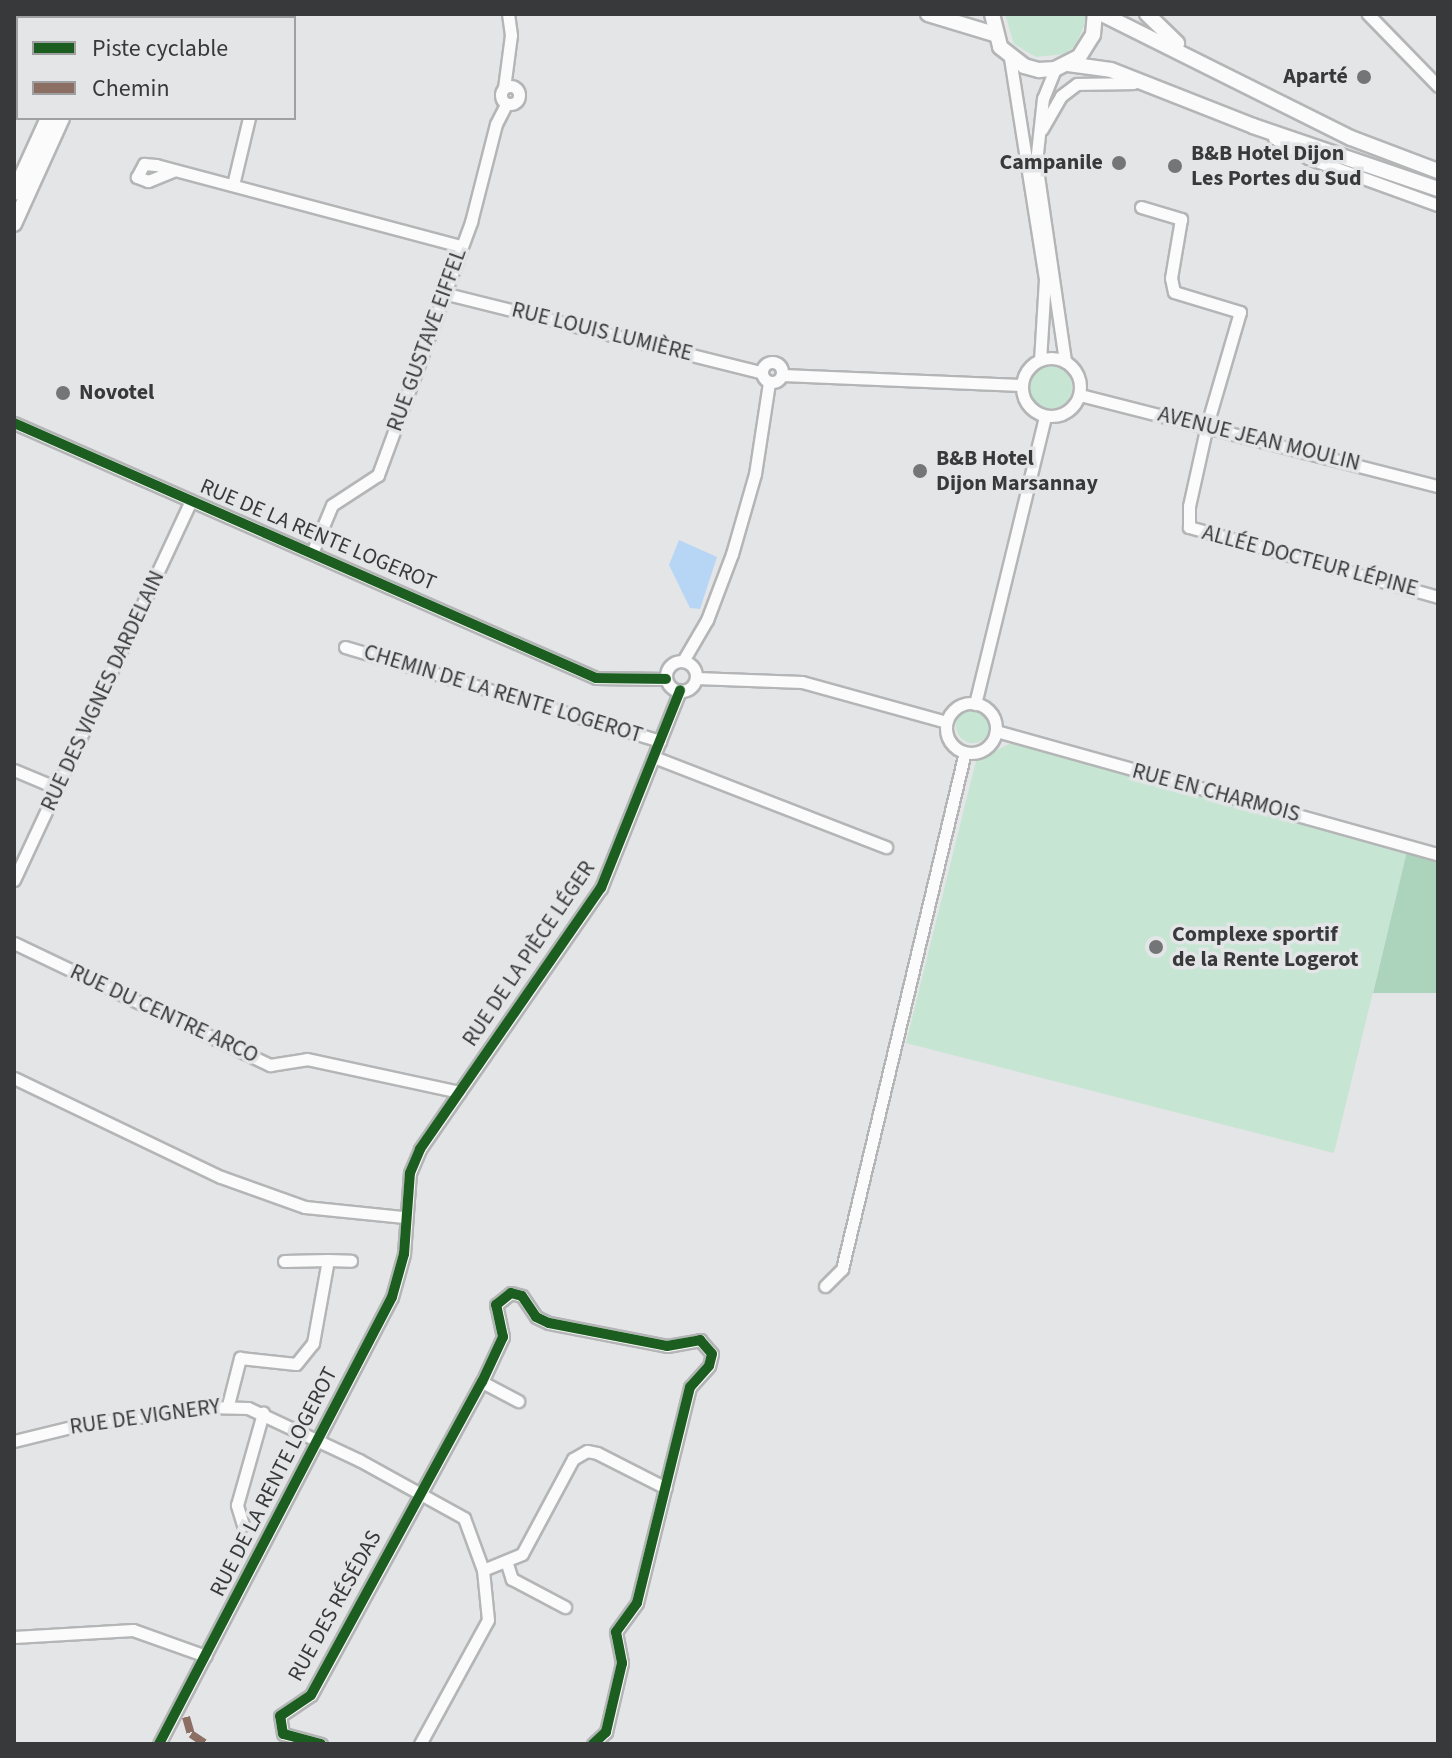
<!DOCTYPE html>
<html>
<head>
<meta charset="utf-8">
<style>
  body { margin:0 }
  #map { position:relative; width:1452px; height:1758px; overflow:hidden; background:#e4e5e6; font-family:"Source Sans 3",sans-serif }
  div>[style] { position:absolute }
  .green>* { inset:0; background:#c6e5d3 }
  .round { border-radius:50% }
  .forest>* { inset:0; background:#acd4bd }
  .water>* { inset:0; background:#b7d6f5 }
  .roads { filter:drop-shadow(2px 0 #b4b5b6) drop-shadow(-2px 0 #b4b5b6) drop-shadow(0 2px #b4b5b6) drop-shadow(0 -2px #b4b5b6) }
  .minor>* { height:11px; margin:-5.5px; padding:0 5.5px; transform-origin:5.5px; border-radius:5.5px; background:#fbfbfb }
  .minor>.ring { margin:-5.5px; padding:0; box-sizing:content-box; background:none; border:11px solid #fbfbfb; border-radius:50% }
  .major>* { height:14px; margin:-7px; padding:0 7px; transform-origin:7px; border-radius:7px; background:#fbfbfb }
  .quiet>* { height:8px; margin-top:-4px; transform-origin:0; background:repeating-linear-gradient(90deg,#8d6e63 0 16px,transparent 0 24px) }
  .cycleway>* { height:10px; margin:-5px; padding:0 5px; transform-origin:5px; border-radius:5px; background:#1b5e20 }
  .dots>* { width:22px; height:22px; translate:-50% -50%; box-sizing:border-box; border:4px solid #e3e5e7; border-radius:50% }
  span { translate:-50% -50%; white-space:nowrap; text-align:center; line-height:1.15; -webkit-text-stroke:7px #e3e5e7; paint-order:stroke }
  .poi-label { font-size:22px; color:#38393a; font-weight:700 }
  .right { translate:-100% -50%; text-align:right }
  .left { translate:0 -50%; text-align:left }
  .street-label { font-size:22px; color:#38393a }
  .frame { position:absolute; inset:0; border:16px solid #38393a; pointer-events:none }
  .legend { position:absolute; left:16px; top:16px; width:280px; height:104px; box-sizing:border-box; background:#e3e5e7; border:2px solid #9fa0a2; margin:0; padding:10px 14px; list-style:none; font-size:24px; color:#38393a }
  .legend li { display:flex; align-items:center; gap:16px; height:40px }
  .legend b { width:40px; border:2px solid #9fa0a2 }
</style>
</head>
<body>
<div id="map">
  <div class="green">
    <i style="clip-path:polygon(1005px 14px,1086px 14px,1086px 21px,1075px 46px,1064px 54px,1036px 57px,1014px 44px)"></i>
    <i class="round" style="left:1028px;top:365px;width:44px;height:44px"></i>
    <i class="round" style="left:956px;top:709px;width:34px;height:34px"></i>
    <i style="clip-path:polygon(1013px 742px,1407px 851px,1334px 1153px,906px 1043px,976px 761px)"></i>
  </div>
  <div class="forest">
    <i style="clip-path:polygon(1407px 851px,1438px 860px,1438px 993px,1373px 993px)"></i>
  </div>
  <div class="water">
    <i style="clip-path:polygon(679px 540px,717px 557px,700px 609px,690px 608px,669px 565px)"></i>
  </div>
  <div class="roads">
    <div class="minor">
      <i style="left:1368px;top:14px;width:100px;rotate:45.8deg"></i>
      <i style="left:275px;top:18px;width:4px;rotate:-90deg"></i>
      <i style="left:1010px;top:58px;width:224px;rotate:81deg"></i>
      <i style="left:1045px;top:279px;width:81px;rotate:93.5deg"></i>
      <i style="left:1055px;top:69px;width:31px;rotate:112deg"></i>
      <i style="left:1043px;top:98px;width:64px;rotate:96.2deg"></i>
      <i style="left:1036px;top:162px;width:202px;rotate:81.7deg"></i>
      <i class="ring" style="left:501px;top:86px;width:7px;height:7px"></i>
      <i style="left:504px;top:88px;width:53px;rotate:-82.5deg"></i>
      <i style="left:511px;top:35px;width:21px;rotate:-98deg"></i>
      <i style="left:1042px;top:129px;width:38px;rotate:-60deg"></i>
      <i style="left:1061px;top:96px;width:20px;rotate:-37deg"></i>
      <i style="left:1077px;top:84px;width:56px;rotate:-1deg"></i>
      <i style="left:1274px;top:138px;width:39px;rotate:30deg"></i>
      <i style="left:1308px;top:158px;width:138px;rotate:19.9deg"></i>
      <i style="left:173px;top:171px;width:27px;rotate:158deg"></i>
      <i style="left:148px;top:181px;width:12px;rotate:-160deg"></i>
      <i style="left:137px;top:177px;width:15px;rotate:-62deg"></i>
      <i style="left:144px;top:164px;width:12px;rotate:5deg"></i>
      <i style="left:156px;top:165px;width:316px;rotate:14.9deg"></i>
      <i style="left:233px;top:185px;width:69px;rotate:-76.6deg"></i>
      <i style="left:1141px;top:207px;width:42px;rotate:16.7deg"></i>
      <i style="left:1181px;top:219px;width:60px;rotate:99.6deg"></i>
      <i style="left:1171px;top:278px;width:14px;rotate:78deg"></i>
      <i style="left:1174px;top:292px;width:69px;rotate:16.9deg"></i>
      <i style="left:1240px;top:312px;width:118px;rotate:106.3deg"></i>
      <i style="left:1207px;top:425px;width:83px;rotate:102.5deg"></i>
      <i style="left:1189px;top:506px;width:21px;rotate:90deg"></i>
      <i style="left:1189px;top:527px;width:259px;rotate:15.7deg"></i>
      <i style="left:443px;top:293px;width:328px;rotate:14deg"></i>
      <i class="ring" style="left:1022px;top:358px;width:47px;height:47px"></i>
      <i class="ring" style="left:762px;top:362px;width:9px;height:9px"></i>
      <i style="left:782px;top:375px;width:239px;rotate:2.4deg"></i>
      <i style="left:1080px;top:395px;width:369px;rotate:14.3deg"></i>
      <i style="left:14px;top:423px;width:635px;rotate:23.66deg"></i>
      <i style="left:596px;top:678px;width:70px;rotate:0.8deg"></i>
      <i style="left:312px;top:553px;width:52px;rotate:-67.4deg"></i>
      <i style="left:332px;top:505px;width:55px;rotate:-33.1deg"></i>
      <i style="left:378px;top:475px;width:270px;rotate:-69.8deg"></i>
      <i style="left:471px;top:222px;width:101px;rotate:-75.7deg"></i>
      <i style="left:496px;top:124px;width:22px;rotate:-63deg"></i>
      <i style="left:345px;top:647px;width:329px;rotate:16.6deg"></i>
      <i style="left:683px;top:661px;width:48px;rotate:-59.7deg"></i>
      <i style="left:707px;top:620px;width:71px;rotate:-69.3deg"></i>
      <i style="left:732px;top:554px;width:83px;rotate:-74deg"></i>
      <i style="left:755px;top:474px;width:93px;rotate:-81.3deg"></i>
      <i class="ring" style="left:666px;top:661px;width:19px;height:19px"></i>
      <i style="left:696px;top:678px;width:106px;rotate:2.2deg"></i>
      <i style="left:802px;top:682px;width:149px;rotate:15.5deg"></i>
      <i class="ring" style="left:946px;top:703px;width:39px;height:39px"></i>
      <i style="left:975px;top:704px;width:296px;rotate:-76.3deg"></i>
      <i style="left:996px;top:731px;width:459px;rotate:15.6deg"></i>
      <i style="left:654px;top:757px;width:249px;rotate:21.2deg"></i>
      <i style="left:14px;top:770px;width:47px;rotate:22.7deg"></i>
      <i style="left:14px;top:880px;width:417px;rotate:-65deg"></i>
      <i style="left:14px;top:943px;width:284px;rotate:25.5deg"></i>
      <i style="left:270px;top:1065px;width:37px;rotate:-9deg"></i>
      <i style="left:307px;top:1059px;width:156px;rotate:12.2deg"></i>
      <i style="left:14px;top:1078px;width:229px;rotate:25.6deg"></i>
      <i style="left:221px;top:1177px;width:89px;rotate:19.7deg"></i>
      <i style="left:305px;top:1207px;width:100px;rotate:5.8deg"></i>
      <i style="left:328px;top:1260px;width:23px;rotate:2deg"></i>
      <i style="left:825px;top:1286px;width:24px;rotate:-45deg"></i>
      <i style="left:842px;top:1269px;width:531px;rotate:-76.62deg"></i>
      <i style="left:482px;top:1382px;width:41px;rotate:27.8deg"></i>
      <i style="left:228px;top:1405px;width:49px;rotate:-75.7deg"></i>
      <i style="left:240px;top:1358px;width:56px;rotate:6.1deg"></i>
      <i style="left:296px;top:1364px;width:27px;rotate:-51deg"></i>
      <i style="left:313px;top:1343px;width:84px;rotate:-79.8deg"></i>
      <i style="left:328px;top:1260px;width:44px;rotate:178.7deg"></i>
      <i style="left:14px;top:1441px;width:63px;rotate:-13.8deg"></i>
      <i style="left:75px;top:1426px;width:133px;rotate:-8.2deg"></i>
      <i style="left:207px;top:1407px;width:41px;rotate:1.4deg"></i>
      <i style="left:248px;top:1408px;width:123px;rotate:25.1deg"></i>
      <i style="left:359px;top:1460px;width:120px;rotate:28.9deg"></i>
      <i style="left:464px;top:1518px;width:55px;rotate:69.9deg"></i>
      <i style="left:243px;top:1525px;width:21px;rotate:-107deg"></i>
      <i style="left:237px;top:1505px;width:96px;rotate:-74.2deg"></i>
      <i style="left:507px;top:1564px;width:16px;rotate:72deg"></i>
      <i style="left:512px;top:1579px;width:60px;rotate:27.8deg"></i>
      <i style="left:14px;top:1637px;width:119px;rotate:-3.4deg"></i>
      <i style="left:133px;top:1630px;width:77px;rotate:19.6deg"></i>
      <i style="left:159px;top:1744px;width:504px;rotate:-62.47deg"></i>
      <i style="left:392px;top:1297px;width:45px;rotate:-74.4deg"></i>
      <i style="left:404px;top:1254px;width:81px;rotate:-85.8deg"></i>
      <i style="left:410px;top:1173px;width:26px;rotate:-67deg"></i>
      <i style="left:420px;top:1149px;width:318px;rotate:-55.3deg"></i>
      <i style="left:601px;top:888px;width:213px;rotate:-68.2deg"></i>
      <i style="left:321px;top:1744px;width:39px;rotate:-165deg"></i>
      <i style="left:283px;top:1734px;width:18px;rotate:-99deg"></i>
      <i style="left:280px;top:1716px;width:37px;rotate:-34deg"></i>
      <i style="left:311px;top:1695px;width:357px;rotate:-61.4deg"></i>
      <i style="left:482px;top:1382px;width:50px;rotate:-65deg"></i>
      <i style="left:503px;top:1337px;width:33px;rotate:-102deg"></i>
      <i style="left:496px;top:1305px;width:19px;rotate:-39deg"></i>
      <i style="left:511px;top:1293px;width:11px;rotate:15deg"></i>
      <i style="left:522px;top:1296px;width:25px;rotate:56deg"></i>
      <i style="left:536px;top:1317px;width:14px;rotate:25deg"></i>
      <i style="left:549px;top:1323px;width:120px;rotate:11deg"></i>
      <i style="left:667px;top:1346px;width:34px;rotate:-10deg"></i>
      <i style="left:700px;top:1340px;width:18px;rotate:49deg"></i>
      <i style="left:712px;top:1354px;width:12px;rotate:104deg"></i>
      <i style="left:709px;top:1366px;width:28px;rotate:132deg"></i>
      <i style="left:690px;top:1387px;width:222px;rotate:103.8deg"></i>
      <i style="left:637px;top:1603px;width:36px;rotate:126deg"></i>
      <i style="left:616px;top:1632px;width:32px;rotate:79deg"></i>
      <i style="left:622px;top:1663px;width:71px;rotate:103.1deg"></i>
      <i style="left:606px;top:1732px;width:18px;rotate:137deg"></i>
      <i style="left:420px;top:1744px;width:141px;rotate:-61.3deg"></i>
      <i style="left:488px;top:1620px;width:50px;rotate:-95.7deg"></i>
      <i style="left:483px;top:1570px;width:42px;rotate:-22.3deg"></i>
      <i style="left:522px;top:1554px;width:108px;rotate:-61.8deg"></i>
      <i style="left:573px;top:1459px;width:16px;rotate:-30deg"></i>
      <i style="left:587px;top:1451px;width:10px;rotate:11deg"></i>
      <i style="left:597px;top:1453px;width:77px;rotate:26.9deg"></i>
    </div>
    <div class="major">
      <i style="left:928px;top:14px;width:69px;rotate:16.9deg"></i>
      <i style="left:992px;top:14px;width:34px;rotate:76deg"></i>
      <i style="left:1000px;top:47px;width:31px;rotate:38deg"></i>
      <i style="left:1024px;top:66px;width:16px;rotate:15deg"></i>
      <i style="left:1039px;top:70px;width:16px;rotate:-4deg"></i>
      <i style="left:1055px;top:69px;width:27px;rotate:-27deg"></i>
      <i style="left:1079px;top:57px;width:26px;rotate:-58deg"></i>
      <i style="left:1093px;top:35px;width:21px;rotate:-85deg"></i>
      <i style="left:1102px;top:14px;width:278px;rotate:26.5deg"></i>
      <i style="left:1351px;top:138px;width:93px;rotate:20.8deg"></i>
      <i style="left:1147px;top:14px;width:42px;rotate:44deg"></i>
      <i style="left:90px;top:18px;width:4px;rotate:-76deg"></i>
      <i style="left:107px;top:18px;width:4px;rotate:-63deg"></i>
      <i style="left:1068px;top:64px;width:43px;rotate:7.9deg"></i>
      <i style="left:1111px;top:70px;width:153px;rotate:21.5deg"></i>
      <i style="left:1253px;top:126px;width:195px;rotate:18.8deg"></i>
      <i style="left:14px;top:193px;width:82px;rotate:-65.6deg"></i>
      <i style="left:14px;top:224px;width:116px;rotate:-65.6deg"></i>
    </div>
  </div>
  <div class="quiet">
    <i style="left:186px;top:1717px;width:18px;rotate:74deg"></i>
    <i style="left:191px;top:1734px;width:18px;rotate:34deg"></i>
  </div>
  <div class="cycleway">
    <i style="left:14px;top:423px;width:635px;rotate:23.66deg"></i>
    <i style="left:596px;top:678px;width:70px;rotate:0.8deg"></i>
    <i style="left:159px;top:1744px;width:504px;rotate:-62.47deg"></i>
    <i style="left:392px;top:1297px;width:45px;rotate:-74.4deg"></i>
    <i style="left:404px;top:1254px;width:81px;rotate:-85.8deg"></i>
    <i style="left:410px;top:1173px;width:26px;rotate:-67deg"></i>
    <i style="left:420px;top:1149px;width:318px;rotate:-55.3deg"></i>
    <i style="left:601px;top:888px;width:213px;rotate:-68.2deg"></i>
    <i style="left:321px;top:1744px;width:39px;rotate:-165deg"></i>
    <i style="left:283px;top:1734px;width:18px;rotate:-99deg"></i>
    <i style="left:280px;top:1716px;width:37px;rotate:-34deg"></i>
    <i style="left:311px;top:1695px;width:357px;rotate:-61.4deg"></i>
    <i style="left:482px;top:1382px;width:50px;rotate:-65deg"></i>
    <i style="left:503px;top:1337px;width:33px;rotate:-102deg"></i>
    <i style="left:496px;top:1305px;width:19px;rotate:-39deg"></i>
    <i style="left:511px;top:1293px;width:11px;rotate:15deg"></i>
    <i style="left:522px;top:1296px;width:25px;rotate:56deg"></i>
    <i style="left:536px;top:1317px;width:14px;rotate:25deg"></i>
    <i style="left:549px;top:1323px;width:120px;rotate:11deg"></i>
    <i style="left:667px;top:1346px;width:34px;rotate:-10deg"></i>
    <i style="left:700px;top:1340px;width:18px;rotate:49deg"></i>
    <i style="left:712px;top:1354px;width:12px;rotate:104deg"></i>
    <i style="left:709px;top:1366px;width:28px;rotate:132deg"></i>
    <i style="left:690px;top:1387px;width:222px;rotate:103.8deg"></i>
    <i style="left:637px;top:1603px;width:36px;rotate:126deg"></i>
    <i style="left:616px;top:1632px;width:32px;rotate:79deg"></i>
    <i style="left:622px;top:1663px;width:71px;rotate:103.1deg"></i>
    <i style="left:606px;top:1732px;width:18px;rotate:137deg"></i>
  </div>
  <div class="dots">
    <i style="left:1364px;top:77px;background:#747576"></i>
    <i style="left:1119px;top:163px;background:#747576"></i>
    <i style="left:1175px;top:166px;background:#747576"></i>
    <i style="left:63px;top:393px;background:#747576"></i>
    <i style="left:920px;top:471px;background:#747576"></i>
    <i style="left:1156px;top:947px;background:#747576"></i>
  </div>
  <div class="poi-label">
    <span class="right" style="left:1348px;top:77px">Aparté</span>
    <span class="left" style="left:1191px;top:166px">B&amp;B Hotel Dijon<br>Les Portes du Sud</span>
    <span class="right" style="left:1103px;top:163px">Campanile</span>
    <span class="left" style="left:79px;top:393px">Novotel</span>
    <span class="left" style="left:936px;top:471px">B&amp;B Hotel<br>Dijon Marsannay</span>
    <span class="left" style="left:1172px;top:947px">Complexe sportif<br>de la Rente Logerot</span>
  </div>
  <div class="street-label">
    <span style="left:602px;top:332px;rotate:14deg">RUE LOUIS LUMIÈRE</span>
    <span style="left:427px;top:340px;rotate:-70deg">RUE GUSTAVE EIFFEL</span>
    <span style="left:1259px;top:439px;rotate:14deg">AVENUE JEAN MOULIN</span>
    <span style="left:318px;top:535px;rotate:23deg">RUE DE LA RENTE LOGEROT</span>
    <span style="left:1310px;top:561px;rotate:15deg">ALLÉE DOCTEUR LÉPINE</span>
    <span style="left:103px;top:691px;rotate:-65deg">RUE DES VIGNES DARDELAIN</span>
    <span style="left:503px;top:694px;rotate:17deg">CHEMIN DE LA RENTE LOGEROT</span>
    <span style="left:1216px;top:793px;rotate:15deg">RUE EN CHARMOIS</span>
    <span style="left:529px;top:954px;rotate:-56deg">RUE DE LA PIÈCE LÉGER</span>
    <span style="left:164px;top:1014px;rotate:25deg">RUE DU CENTRE ARCO</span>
    <span style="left:145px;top:1417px;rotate:-8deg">RUE DE VIGNERY</span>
    <span style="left:274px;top:1482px;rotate:-63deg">RUE DE LA RENTE LOGEROT</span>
    <span style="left:335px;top:1606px;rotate:-61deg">RUE DES RÉSÉDAS</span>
  </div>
  <div class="frame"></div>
  <ul class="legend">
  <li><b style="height:10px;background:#1b5e20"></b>Piste cyclable</li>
  <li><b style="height:10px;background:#8d6e63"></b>Chemin</li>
  </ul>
</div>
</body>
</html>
